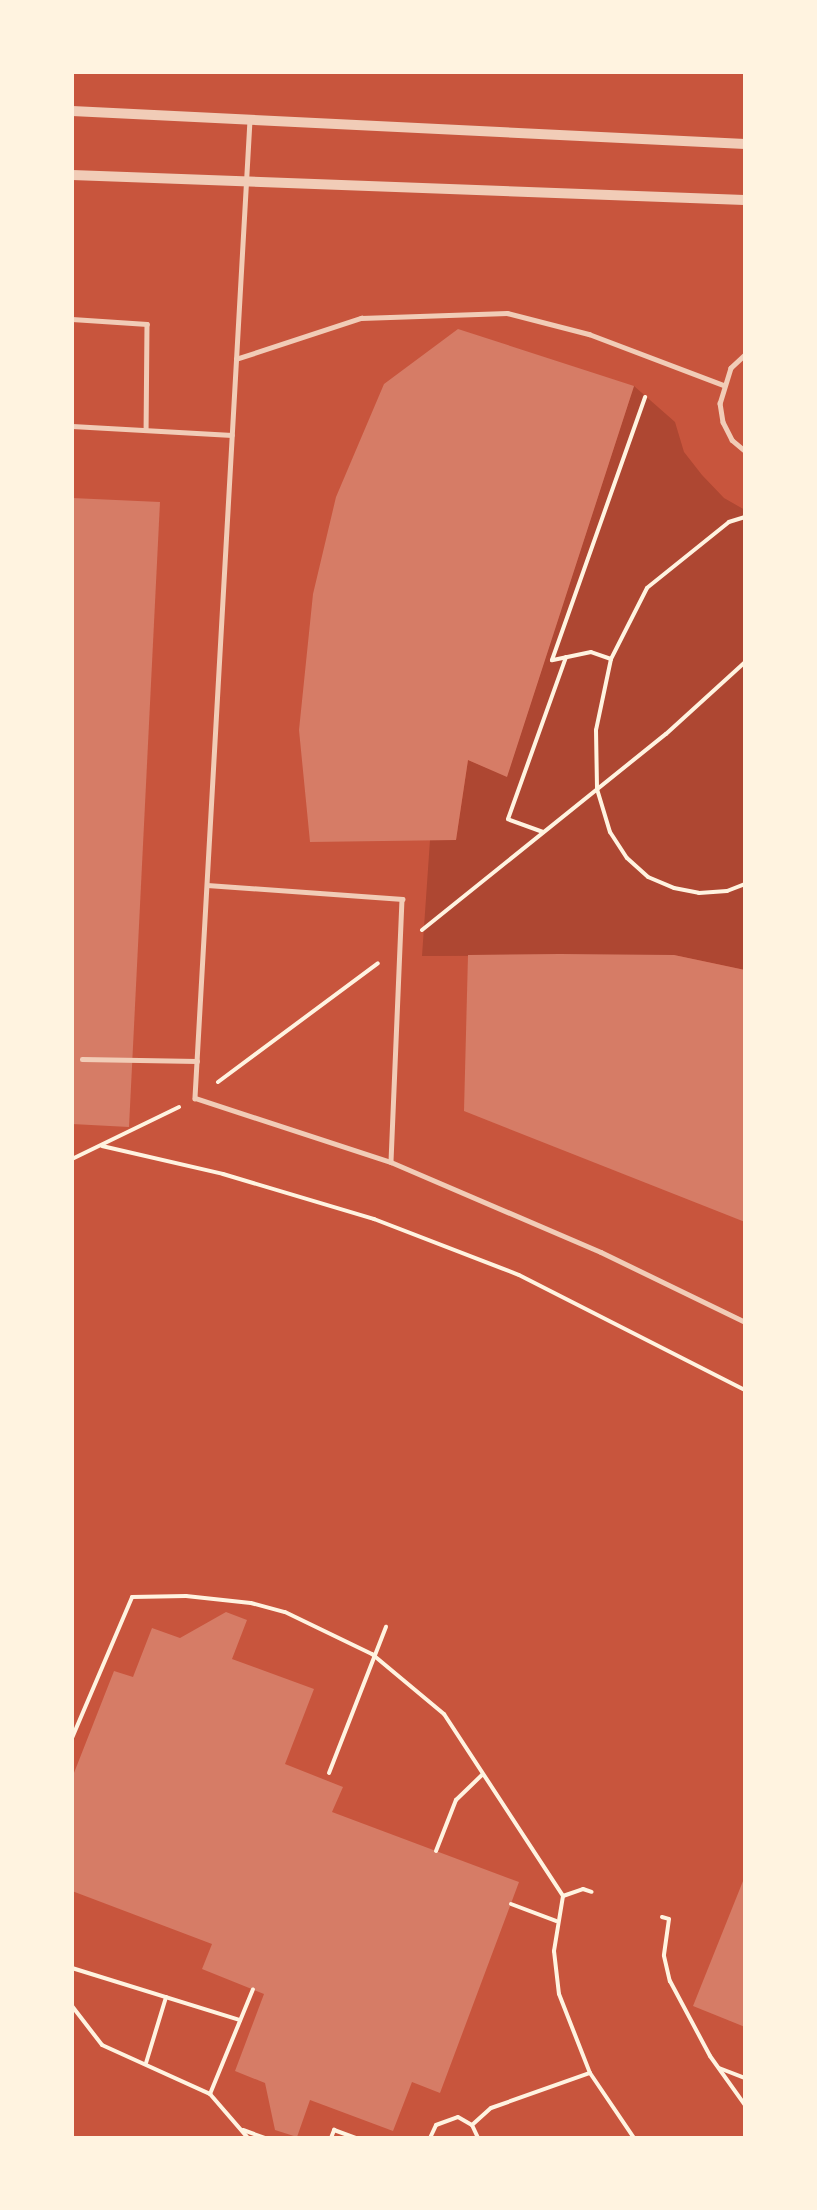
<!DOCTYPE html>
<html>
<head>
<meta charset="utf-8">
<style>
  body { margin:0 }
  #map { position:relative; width:817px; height:2210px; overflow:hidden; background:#c8553d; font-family:Roboto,sans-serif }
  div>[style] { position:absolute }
  .green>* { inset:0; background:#ae4732 }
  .building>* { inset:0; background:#d67c66 }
  .path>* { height:4px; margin:-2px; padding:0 2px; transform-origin:2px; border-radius:2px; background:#fff3e0 }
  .service>* { height:4.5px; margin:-2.25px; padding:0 2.25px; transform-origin:2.25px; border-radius:2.25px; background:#f1ccb7 }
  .tertiary>* { height:10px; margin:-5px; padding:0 5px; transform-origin:5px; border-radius:5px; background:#f1ccb7 }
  span { translate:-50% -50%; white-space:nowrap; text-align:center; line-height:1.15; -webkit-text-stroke:4.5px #fff3e0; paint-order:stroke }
  .frame { position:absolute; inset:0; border:74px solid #fff3e0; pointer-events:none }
</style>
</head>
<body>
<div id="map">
  <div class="green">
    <i style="clip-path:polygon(634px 386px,675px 422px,684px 452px,702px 475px,724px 498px,745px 510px,745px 970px,674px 955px,422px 956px,430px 840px,456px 840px,468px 760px,507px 776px)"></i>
  </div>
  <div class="building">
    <i style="clip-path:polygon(458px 329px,634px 386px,507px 777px,468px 760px,456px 840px,310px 842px,299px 730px,313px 594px,336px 497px,384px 384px)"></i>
    <i style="clip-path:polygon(72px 498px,160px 502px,129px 1127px,72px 1124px)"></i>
    <i style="clip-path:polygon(560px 954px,674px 955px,745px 970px,745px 1222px,464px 1111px,468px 955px)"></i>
    <i style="clip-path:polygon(226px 1612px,247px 1620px,232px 1659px,314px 1689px,285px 1764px,343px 1787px,332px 1812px,519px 1882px,440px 2093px,412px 2082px,393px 2131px,310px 2100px,297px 2137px,275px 2130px,265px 2083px,235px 2071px,264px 1994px,202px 1969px,212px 1944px,72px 1891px,72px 1778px,114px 1671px,133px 1677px,152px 1628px,180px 1638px)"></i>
    <i style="clip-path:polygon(745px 1876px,745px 2027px,693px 2006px)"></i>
  </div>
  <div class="path">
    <i style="left:745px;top:517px;width:17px;rotate:163deg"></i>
    <i style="left:729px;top:522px;width:105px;rotate:141.2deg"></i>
    <i style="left:647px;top:588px;width:80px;rotate:116.9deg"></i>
    <i style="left:611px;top:659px;width:73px;rotate:101.9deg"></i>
    <i style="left:596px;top:730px;width:59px;rotate:89deg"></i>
    <i style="left:597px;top:789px;width:45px;rotate:73.2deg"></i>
    <i style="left:610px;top:832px;width:31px;rotate:57deg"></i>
    <i style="left:627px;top:858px;width:28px;rotate:42deg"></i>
    <i style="left:648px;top:877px;width:28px;rotate:23deg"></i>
    <i style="left:674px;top:888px;width:25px;rotate:11deg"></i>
    <i style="left:699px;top:893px;width:28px;rotate:-4deg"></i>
    <i style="left:727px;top:891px;width:19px;rotate:-21deg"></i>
    <i style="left:611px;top:659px;width:21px;rotate:-161deg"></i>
    <i style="left:591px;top:652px;width:40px;rotate:168deg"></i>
    <i style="left:552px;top:660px;width:279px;rotate:-70.5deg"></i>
    <i style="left:543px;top:832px;width:37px;rotate:-160deg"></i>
    <i style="left:508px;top:819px;width:172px;rotate:-70.3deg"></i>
    <i style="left:422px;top:930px;width:313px;rotate:-38.8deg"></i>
    <i style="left:666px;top:734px;width:107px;rotate:-42.3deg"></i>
    <i style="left:218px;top:1082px;width:199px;rotate:-36.6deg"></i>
    <i style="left:102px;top:1146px;width:124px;rotate:13deg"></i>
    <i style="left:223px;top:1174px;width:158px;rotate:16.6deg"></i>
    <i style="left:374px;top:1219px;width:155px;rotate:21.1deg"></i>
    <i style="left:519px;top:1275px;width:254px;rotate:27deg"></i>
    <i style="left:72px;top:1159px;width:119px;rotate:-25.9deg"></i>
    <i style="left:72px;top:1738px;width:153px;rotate:-66.9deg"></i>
    <i style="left:132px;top:1597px;width:54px;rotate:-1.1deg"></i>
    <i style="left:186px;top:1596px;width:65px;rotate:6.1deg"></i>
    <i style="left:251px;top:1603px;width:35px;rotate:15deg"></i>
    <i style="left:285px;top:1612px;width:97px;rotate:25.8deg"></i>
    <i style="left:372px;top:1654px;width:94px;rotate:39.8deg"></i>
    <i style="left:444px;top:1714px;width:217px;rotate:56.8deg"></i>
    <i style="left:563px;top:1896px;width:56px;rotate:99.3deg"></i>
    <i style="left:554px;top:1951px;width:43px;rotate:83.4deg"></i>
    <i style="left:559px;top:1994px;width:85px;rotate:68.6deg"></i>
    <i style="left:590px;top:2073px;width:78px;rotate:55.9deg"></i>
    <i style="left:329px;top:1773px;width:157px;rotate:-68.7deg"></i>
    <i style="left:436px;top:1851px;width:55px;rotate:-68.6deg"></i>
    <i style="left:456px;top:1800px;width:36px;rotate:-44deg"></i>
    <i style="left:563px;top:1896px;width:21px;rotate:-19deg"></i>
    <i style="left:583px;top:1889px;width:9px;rotate:18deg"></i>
    <i style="left:511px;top:1904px;width:48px;rotate:20.7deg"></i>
    <i style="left:662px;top:1917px;width:7px;rotate:16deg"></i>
    <i style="left:669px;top:1919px;width:37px;rotate:98deg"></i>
    <i style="left:664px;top:1956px;width:26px;rotate:77deg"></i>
    <i style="left:670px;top:1981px;width:85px;rotate:61.9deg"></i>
    <i style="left:710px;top:2056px;width:60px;rotate:54.5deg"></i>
    <i style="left:72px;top:1968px;width:176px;rotate:17.2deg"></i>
    <i style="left:72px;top:2006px;width:49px;rotate:52.4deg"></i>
    <i style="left:102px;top:2045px;width:119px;rotate:24.4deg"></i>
    <i style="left:210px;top:2094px;width:58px;rotate:49.2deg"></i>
    <i style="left:146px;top:2063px;width:69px;rotate:-73.1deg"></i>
    <i style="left:719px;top:2068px;width:28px;rotate:21deg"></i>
    <i style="left:210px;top:2094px;width:113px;rotate:-67.7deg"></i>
    <i style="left:472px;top:2125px;width:25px;rotate:-42deg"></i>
    <i style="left:491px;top:2108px;width:105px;rotate:-19.5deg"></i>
    <i style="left:243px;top:2130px;width:23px;rotate:20deg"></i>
    <i style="left:331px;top:2138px;width:9px;rotate:-69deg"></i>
    <i style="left:334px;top:2130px;width:23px;rotate:20deg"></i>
    <i style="left:430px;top:2138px;width:14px;rotate:-65deg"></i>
    <i style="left:436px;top:2125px;width:23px;rotate:-20deg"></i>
    <i style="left:458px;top:2117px;width:16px;rotate:30deg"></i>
    <i style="left:472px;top:2125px;width:14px;rotate:65deg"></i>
  </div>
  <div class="service">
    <i style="left:250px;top:120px;width:980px;rotate:93.22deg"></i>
    <i style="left:195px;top:1098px;width:206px;rotate:18.1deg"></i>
    <i style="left:391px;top:1162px;width:228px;rotate:23.2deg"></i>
    <i style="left:601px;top:1252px;width:160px;rotate:25.9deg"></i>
    <i style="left:72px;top:319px;width:75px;rotate:3.8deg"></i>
    <i style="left:147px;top:324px;width:106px;rotate:90.5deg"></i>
    <i style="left:745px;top:355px;width:19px;rotate:137deg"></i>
    <i style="left:731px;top:368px;width:37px;rotate:107deg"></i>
    <i style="left:720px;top:403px;width:19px;rotate:81deg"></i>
    <i style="left:723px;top:422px;width:20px;rotate:63deg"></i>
    <i style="left:732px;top:440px;width:17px;rotate:40deg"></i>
    <i style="left:236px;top:359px;width:132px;rotate:-18.2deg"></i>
    <i style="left:361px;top:318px;width:146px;rotate:-2deg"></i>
    <i style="left:507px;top:313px;width:85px;rotate:14.4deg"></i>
    <i style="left:589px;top:334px;width:143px;rotate:20.8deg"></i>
    <i style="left:72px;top:426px;width:160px;rotate:3.2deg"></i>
    <i style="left:207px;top:885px;width:196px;rotate:4.1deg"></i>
    <i style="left:402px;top:899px;width:263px;rotate:92.4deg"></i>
    <i style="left:82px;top:1059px;width:115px;rotate:1deg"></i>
  </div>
  <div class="tertiary">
    <i style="left:72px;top:111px;width:674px;rotate:2.81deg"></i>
    <i style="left:72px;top:175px;width:673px;rotate:2.13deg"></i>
  </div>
  <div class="frame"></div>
</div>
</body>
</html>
